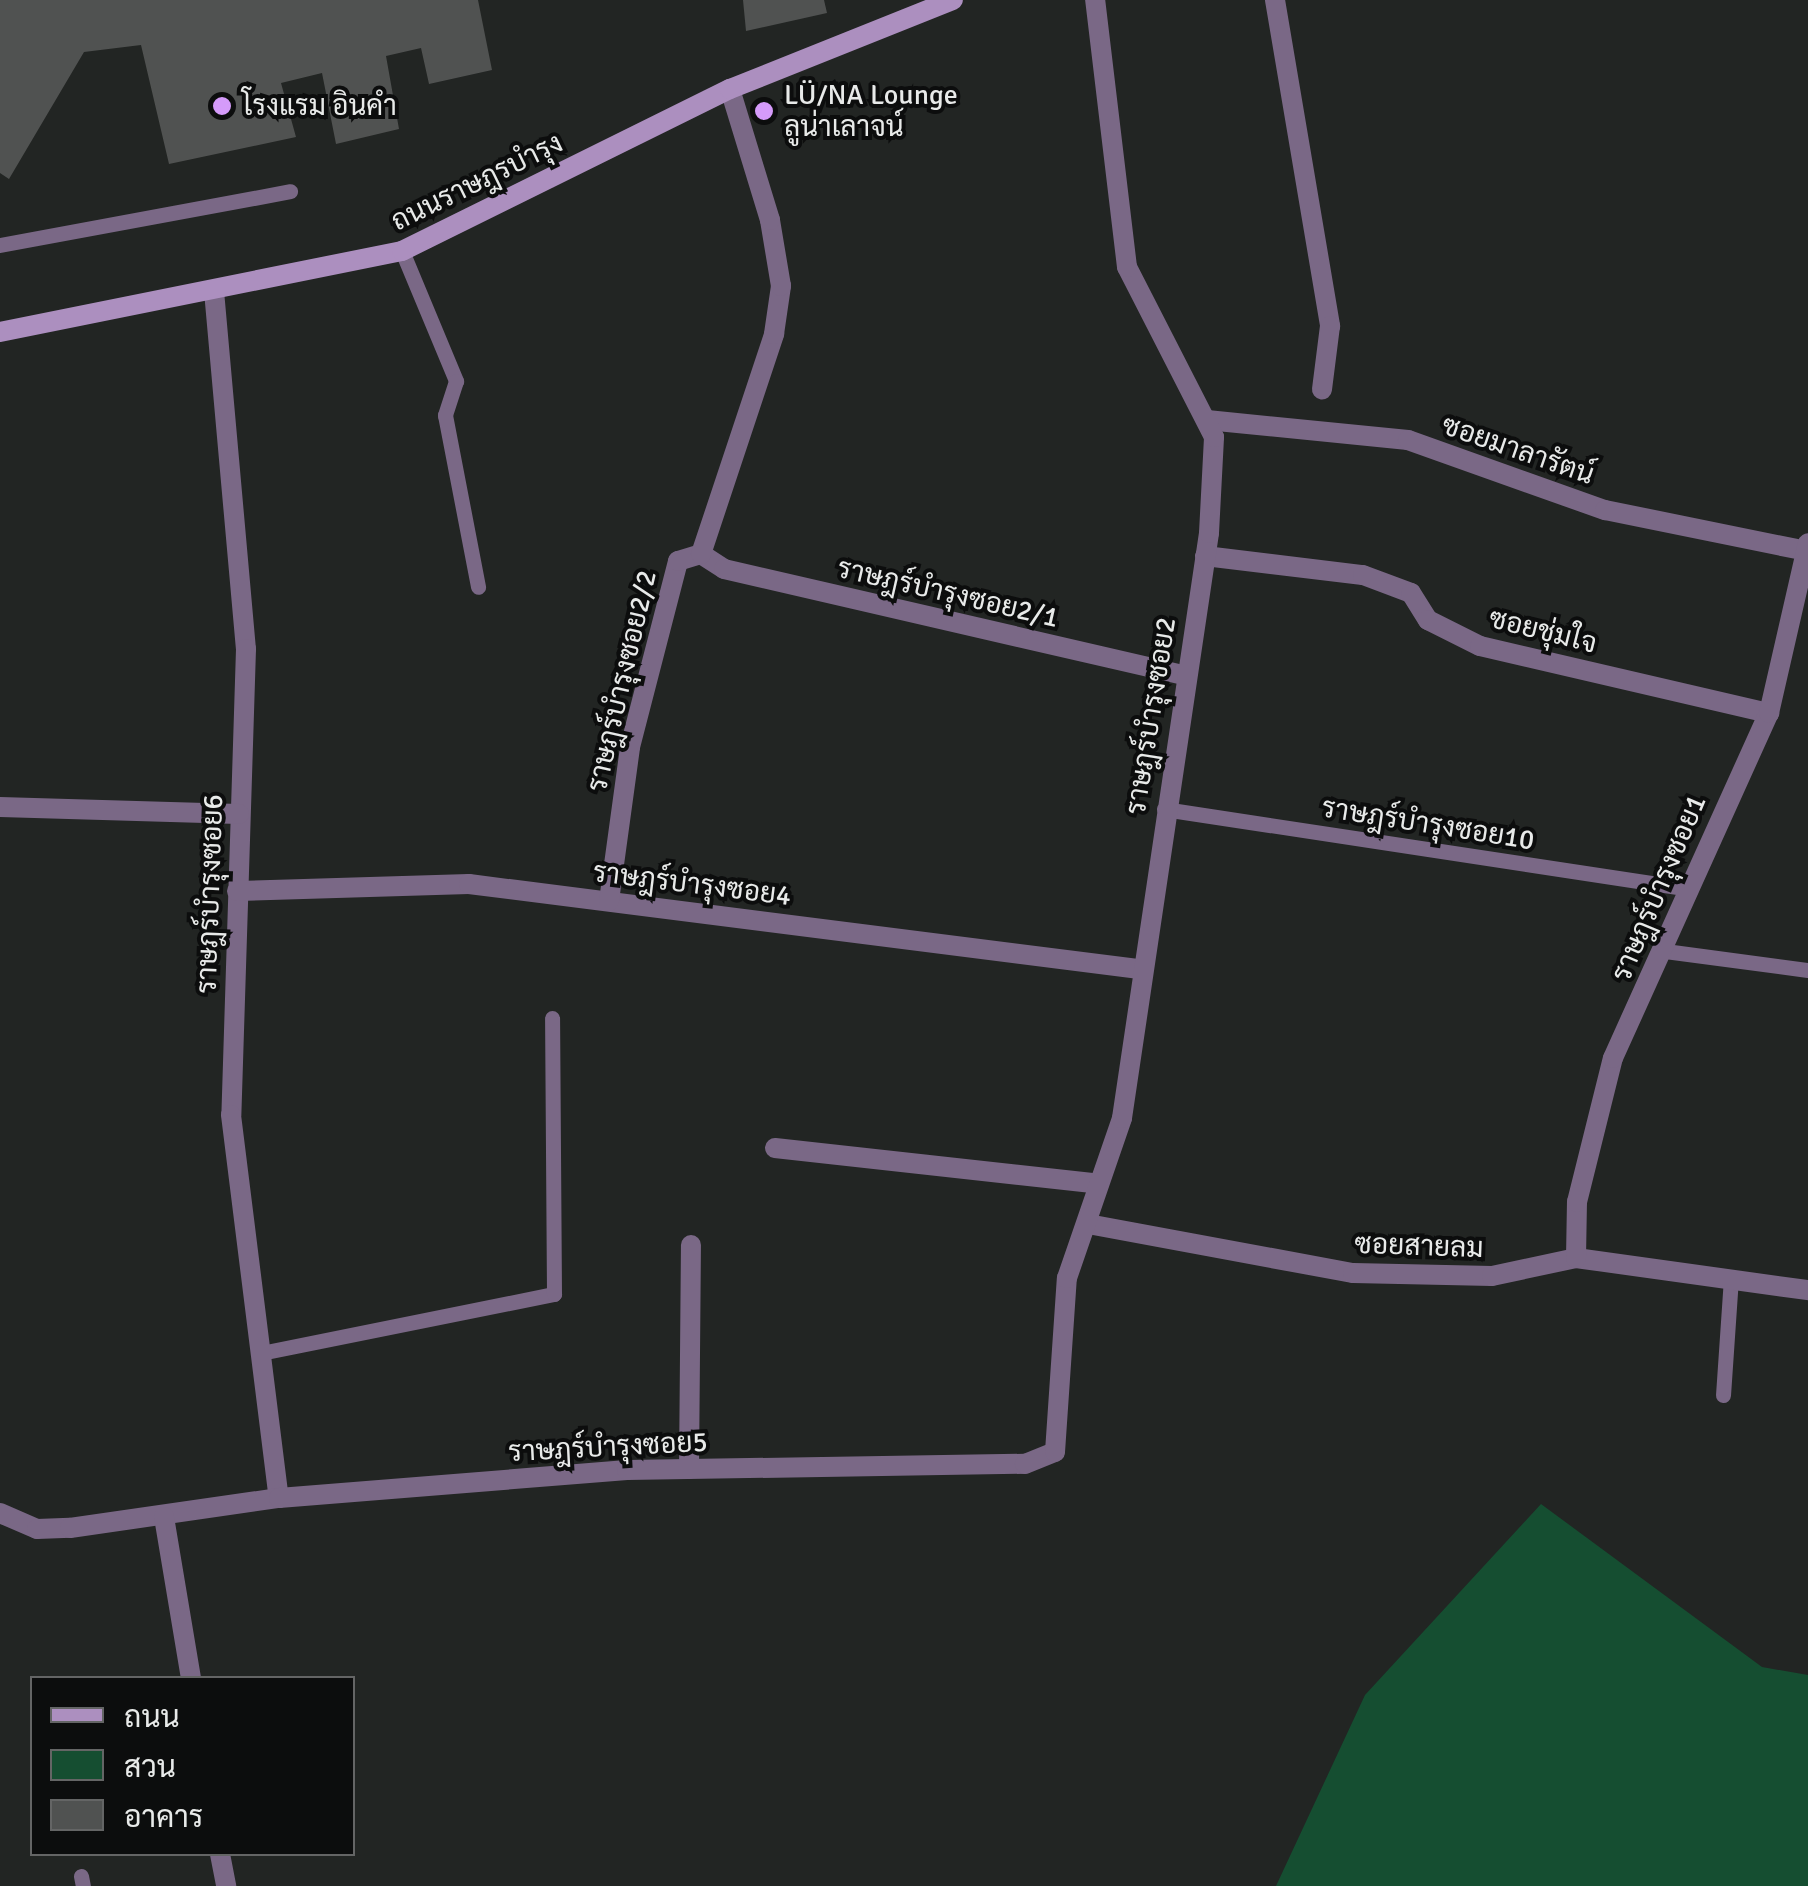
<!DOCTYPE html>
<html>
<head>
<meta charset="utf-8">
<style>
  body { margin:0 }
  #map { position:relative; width:1808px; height:1886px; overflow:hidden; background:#222523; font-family:Signika,Sarabun,sans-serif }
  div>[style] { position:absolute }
  .green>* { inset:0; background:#154e31 }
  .building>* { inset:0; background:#505251 }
  .lane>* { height:15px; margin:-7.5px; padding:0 7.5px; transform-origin:7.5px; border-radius:7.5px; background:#7a6886 }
  .street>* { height:20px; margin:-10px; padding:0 10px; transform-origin:10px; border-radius:10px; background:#7a6886 }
  .secondary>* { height:20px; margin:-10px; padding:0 10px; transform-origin:10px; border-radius:10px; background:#ac8fbf }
  .dots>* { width:28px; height:28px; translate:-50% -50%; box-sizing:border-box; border:5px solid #0c0d0d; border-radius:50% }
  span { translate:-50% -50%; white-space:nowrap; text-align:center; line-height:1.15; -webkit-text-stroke:8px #0c0d0d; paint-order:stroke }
  .poi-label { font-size:28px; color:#e8eae9 }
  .left { translate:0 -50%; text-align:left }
  .street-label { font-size:28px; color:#e8eae9 }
  .legend { position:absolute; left:30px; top:1676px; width:325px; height:180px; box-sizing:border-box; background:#0c0d0d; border:2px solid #646565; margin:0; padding:12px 18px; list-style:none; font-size:30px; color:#e8eae9 }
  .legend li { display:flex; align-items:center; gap:20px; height:50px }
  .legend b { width:50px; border:2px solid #646565 }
</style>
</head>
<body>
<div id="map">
  <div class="green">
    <i style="clip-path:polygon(1541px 1504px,1762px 1667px,1808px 1675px,1808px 1886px,1276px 1886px,1365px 1695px)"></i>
  </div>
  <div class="building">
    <i style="clip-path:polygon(0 0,478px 0,492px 70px,429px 84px,421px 48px,386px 56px,399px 129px,336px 144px,322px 73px,281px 83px,296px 137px,169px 164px,141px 45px,84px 52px,9px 179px,0 173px)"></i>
    <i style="clip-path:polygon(743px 0,824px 0,827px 13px,746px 31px)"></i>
  </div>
  <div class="lane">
    <i style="left:0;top:245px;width:295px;rotate:-10.5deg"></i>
    <i style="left:402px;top:251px;width:141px;rotate:67.4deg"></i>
    <i style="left:456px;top:381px;width:36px;rotate:108deg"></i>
    <i style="left:445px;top:415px;width:175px;rotate:79.1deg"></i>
    <i style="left:1164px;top:809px;width:526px;rotate:8.64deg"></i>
    <i style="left:1665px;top:951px;width:144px;rotate:7.6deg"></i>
    <i style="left:261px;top:1353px;width:299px;rotate:-11.4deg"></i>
    <i style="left:554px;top:1294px;width:276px;rotate:-90.4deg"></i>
    <i style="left:1723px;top:1395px;width:116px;rotate:-86.1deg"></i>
    <i style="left:81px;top:1876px;width:10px;rotate:79deg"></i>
  </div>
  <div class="street">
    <i style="left:1275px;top:0;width:331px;rotate:80.4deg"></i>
    <i style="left:1330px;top:326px;width:64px;rotate:97.2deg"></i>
    <i style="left:214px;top:291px;width:359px;rotate:84.9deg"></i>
    <i style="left:246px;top:649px;width:466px;rotate:91.8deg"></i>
    <i style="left:231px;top:1115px;width:386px;rotate:82.9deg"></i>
    <i style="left:1207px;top:420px;width:202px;rotate:5.7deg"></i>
    <i style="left:1408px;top:440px;width:209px;rotate:19.6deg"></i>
    <i style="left:1605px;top:510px;width:206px;rotate:11.5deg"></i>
    <i style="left:701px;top:554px;width:27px;rotate:33deg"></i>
    <i style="left:724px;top:569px;width:474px;rotate:13deg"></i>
    <i style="left:1205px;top:556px;width:159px;rotate:6.9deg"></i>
    <i style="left:1363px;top:575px;width:51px;rotate:20.6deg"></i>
    <i style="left:1411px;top:593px;width:32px;rotate:58deg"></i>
    <i style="left:1428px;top:620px;width:58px;rotate:26.6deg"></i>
    <i style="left:1480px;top:646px;width:297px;rotate:13.1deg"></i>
    <i style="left:0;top:807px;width:239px;rotate:1.7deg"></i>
    <i style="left:237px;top:891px;width:232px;rotate:-1.7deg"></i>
    <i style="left:469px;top:884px;width:674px;rotate:7.24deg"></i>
    <i style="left:609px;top:901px;width:155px;rotate:-82.2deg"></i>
    <i style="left:630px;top:747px;width:192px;rotate:-75.5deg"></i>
    <i style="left:678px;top:561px;width:24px;rotate:-17deg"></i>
    <i style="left:701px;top:554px;width:232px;rotate:-71.6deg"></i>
    <i style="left:774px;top:334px;width:49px;rotate:-81.7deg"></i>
    <i style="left:781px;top:286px;width:67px;rotate:-99.5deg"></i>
    <i style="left:770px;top:220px;width:137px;rotate:-107deg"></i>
    <i style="left:775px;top:1148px;width:326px;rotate:6.3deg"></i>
    <i style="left:1088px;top:1224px;width:269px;rotate:10.5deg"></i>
    <i style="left:1353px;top:1273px;width:139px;rotate:1.2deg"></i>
    <i style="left:1492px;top:1276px;width:86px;rotate:-12.1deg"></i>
    <i style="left:1576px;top:1258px;width:234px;rotate:7.9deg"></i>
    <i style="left:1576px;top:1258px;width:56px;rotate:-89deg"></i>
    <i style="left:1577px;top:1202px;width:148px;rotate:-76deg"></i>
    <i style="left:1613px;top:1058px;width:379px;rotate:-65.7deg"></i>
    <i style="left:1769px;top:713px;width:174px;rotate:-77.1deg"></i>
    <i style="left:689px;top:1469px;width:224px;rotate:-89.5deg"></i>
    <i style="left:0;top:1513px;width:40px;rotate:23.4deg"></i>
    <i style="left:37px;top:1529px;width:33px;rotate:-2deg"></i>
    <i style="left:70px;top:1528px;width:211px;rotate:-8.2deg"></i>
    <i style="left:279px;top:1498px;width:349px;rotate:-4.6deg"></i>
    <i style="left:627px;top:1470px;width:398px;rotate:-0.9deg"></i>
    <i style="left:1025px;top:1464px;width:32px;rotate:-22deg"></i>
    <i style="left:1055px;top:1452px;width:174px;rotate:-86.1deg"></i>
    <i style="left:1067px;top:1278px;width:169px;rotate:-71deg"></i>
    <i style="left:1122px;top:1118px;width:591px;rotate:-81.54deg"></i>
    <i style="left:1209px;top:533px;width:96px;rotate:-87deg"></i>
    <i style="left:1214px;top:437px;width:191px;rotate:-117.1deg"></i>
    <i style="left:1127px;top:267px;width:269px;rotate:-96.8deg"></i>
    <i style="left:164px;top:1517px;width:163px;rotate:80.5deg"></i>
    <i style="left:220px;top:1854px;width:33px;rotate:79deg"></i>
  </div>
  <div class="secondary">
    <i style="left:0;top:332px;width:410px;rotate:-11.4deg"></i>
    <i style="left:402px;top:251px;width:366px;rotate:-26.3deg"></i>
    <i style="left:730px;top:89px;width:240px;rotate:-21.8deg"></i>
  </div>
  <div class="dots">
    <i style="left:222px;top:106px;background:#d59bfa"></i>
    <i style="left:764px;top:111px;background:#d59bfa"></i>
  </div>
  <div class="poi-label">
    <span class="left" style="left:784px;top:111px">LÜ/NA Lounge<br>ลูน่าเลาจน์</span>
    <span class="left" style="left:242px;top:106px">โรงแรม อินคำ</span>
  </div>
  <div class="street-label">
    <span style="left:477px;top:182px;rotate:-26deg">ถนนราษฎรบำรุง</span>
    <span style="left:1518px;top:450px;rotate:19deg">ซอยมาลารัตน์</span>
    <span style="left:948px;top:593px;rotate:13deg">ราษฎร์บำรุงซอย2/1</span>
    <span style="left:1543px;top:631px;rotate:14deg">ซอยชุ่มใจ</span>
    <span style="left:622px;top:681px;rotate:-77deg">ราษฎร์บำรุงซอย2/2</span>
    <span style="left:1151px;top:716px;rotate:-81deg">ราษฎร์บำรุงซอย2</span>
    <span style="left:1428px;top:824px;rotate:9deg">ราษฎร์บำรุงซอย10</span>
    <span style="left:692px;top:884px;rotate:7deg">ราษฎร์บำรุงซอย4</span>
    <span style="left:1659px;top:888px;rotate:-67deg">ราษฎร์บำรุงซอย1</span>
    <span style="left:210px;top:894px;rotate:-88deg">ราษฎร์บำรุงซอย6</span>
    <span style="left:1419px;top:1246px;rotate:2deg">ซอยสายลม</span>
    <span style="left:608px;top:1447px;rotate:-3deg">ราษฎร์บำรุงซอย5</span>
  </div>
  <ul class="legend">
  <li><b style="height:12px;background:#ac8fbf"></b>ถนน</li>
  <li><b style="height:28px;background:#154e31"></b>สวน</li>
  <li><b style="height:28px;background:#505251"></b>อาคาร</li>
  </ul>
</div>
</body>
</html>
